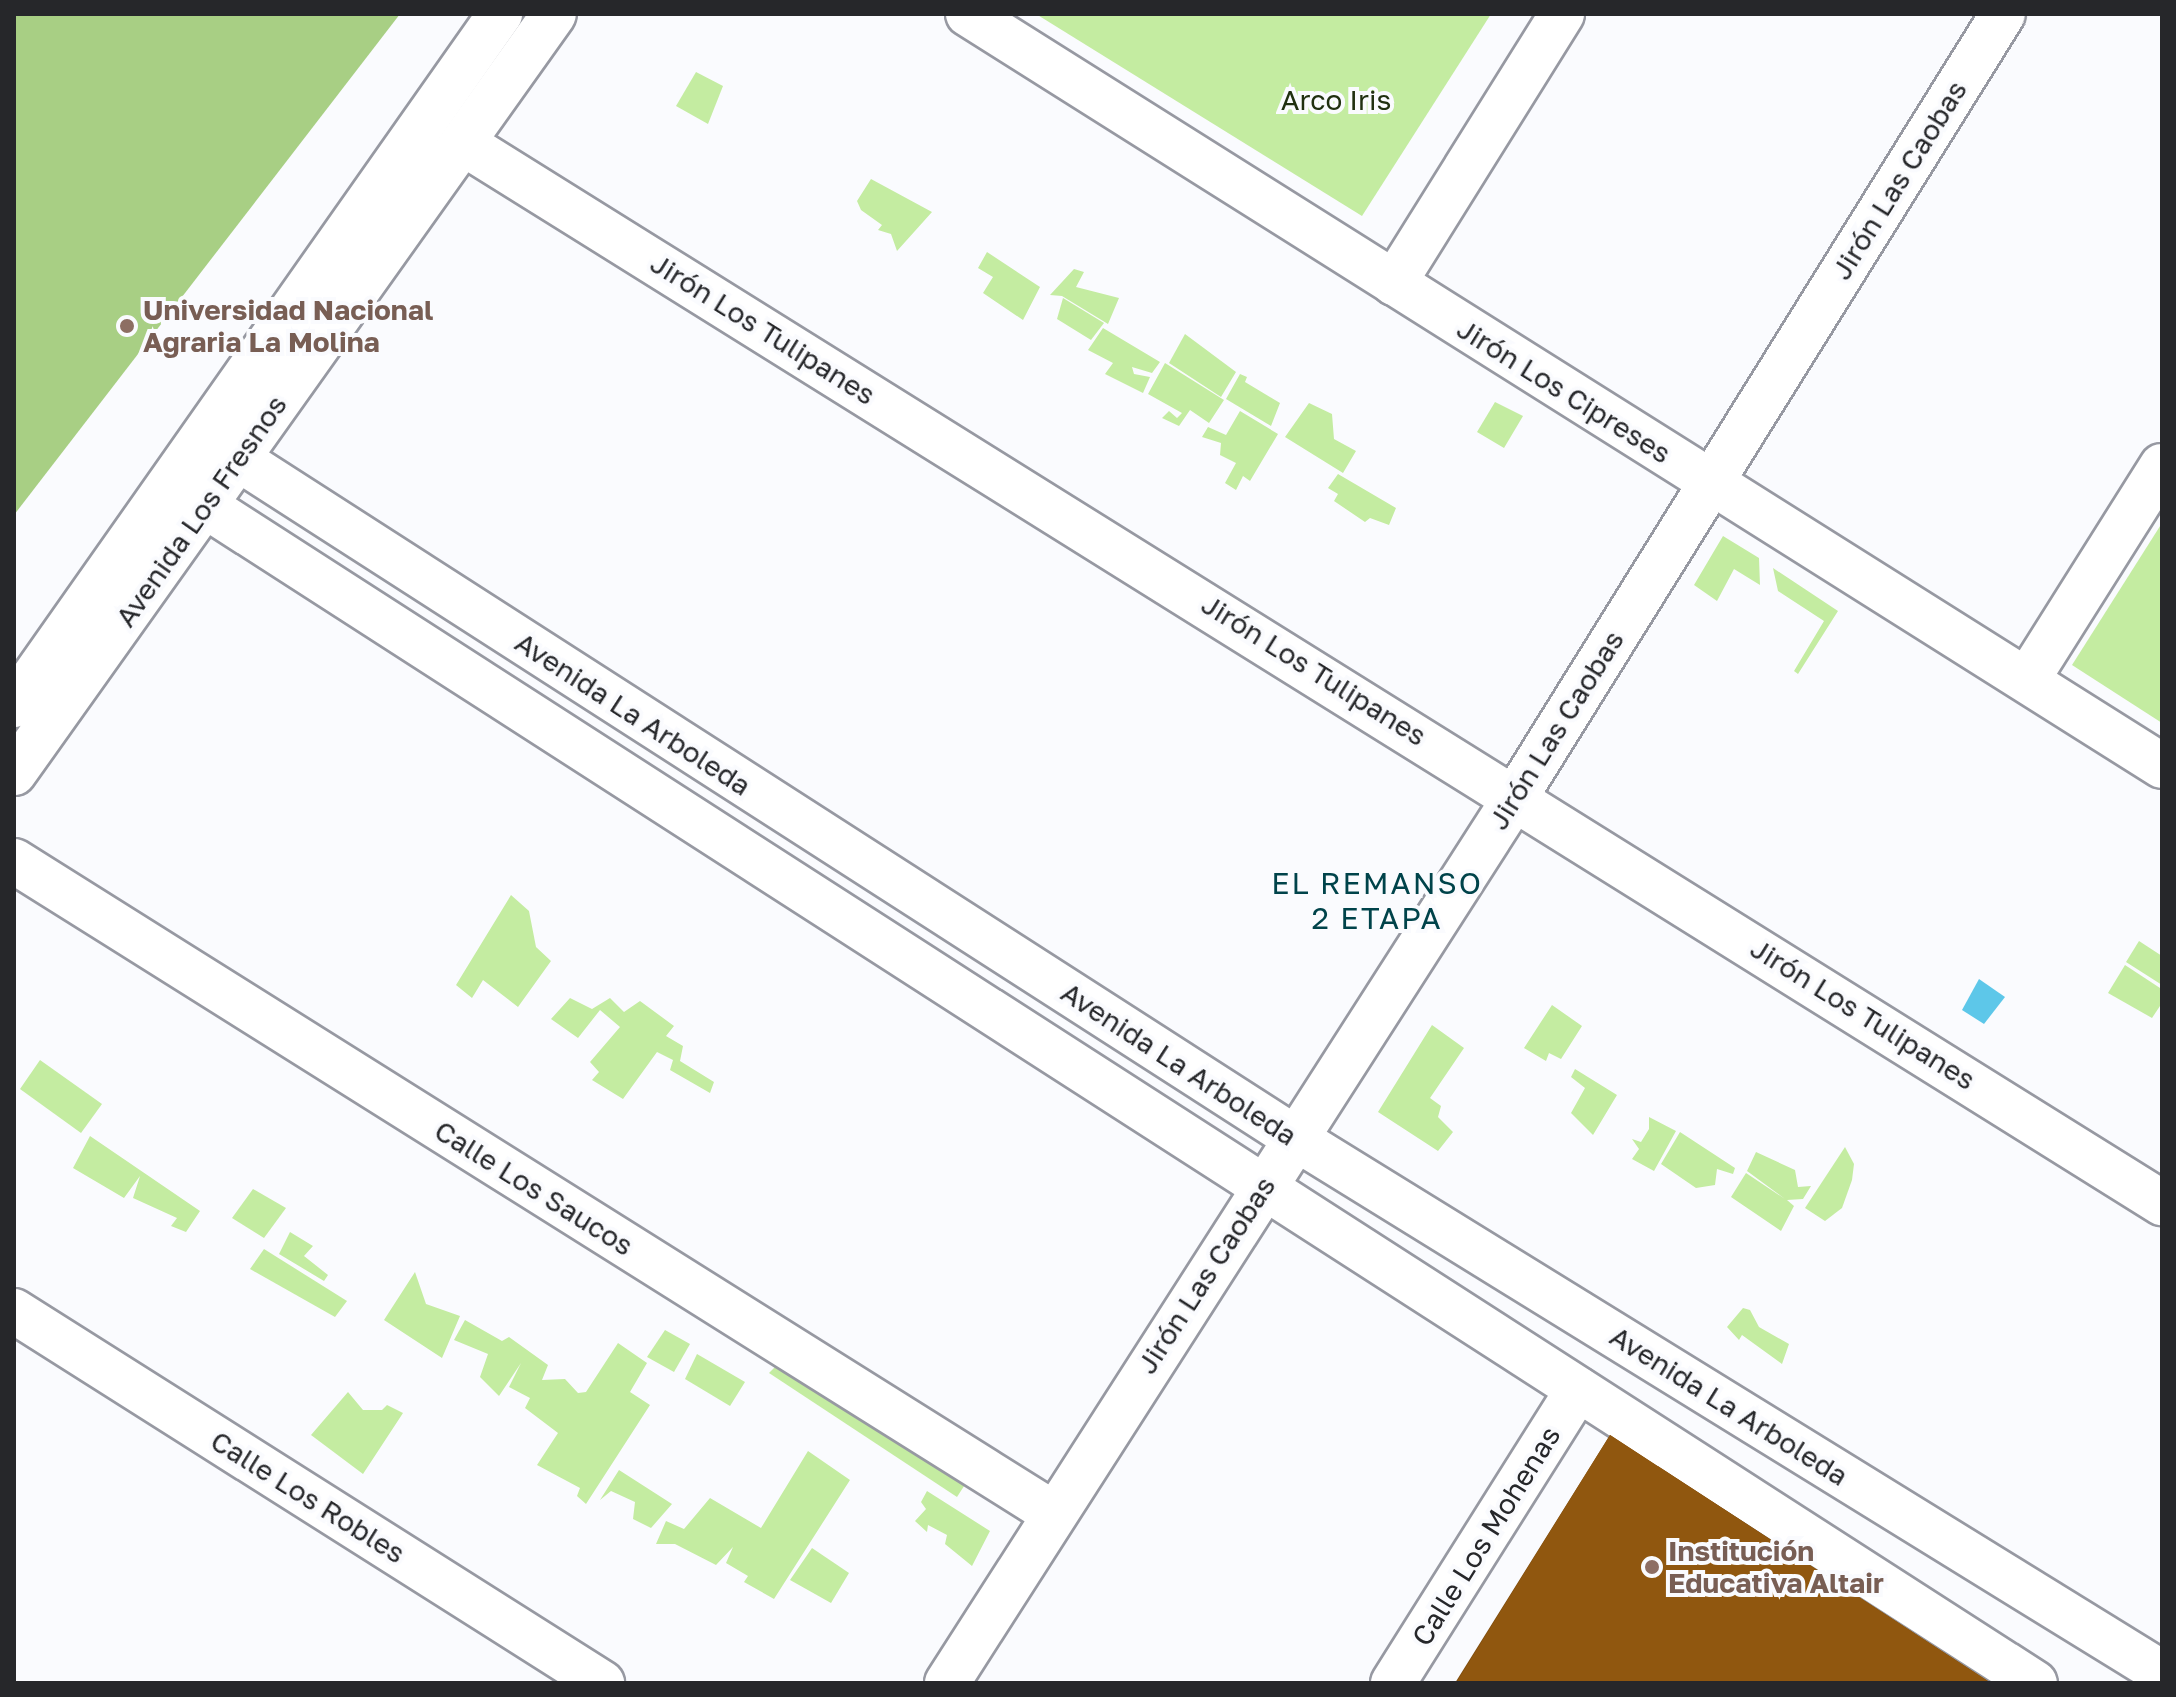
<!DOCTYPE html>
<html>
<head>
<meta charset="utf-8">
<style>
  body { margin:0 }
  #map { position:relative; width:2176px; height:1697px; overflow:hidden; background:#fafbfe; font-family:"Golos Text",sans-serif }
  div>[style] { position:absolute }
  .green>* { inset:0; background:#c4eca1 }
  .forest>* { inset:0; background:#a8cf84 }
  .water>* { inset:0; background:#5dc7e9 }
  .roads { filter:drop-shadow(2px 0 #9799a2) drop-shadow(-2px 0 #9799a2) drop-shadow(0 2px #9799a2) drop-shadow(0 -2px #9799a2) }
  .minor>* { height:44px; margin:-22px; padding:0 22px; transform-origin:22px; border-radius:22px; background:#fff }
  .major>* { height:44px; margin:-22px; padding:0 22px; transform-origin:22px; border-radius:22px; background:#fff }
  .wall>* { inset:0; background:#7c4b0d }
  .building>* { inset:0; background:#90570f }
  .dots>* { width:22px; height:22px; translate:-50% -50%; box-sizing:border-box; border:4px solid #fafbfe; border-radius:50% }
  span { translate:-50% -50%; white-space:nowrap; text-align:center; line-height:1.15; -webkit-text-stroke:8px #fafbfe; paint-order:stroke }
  .park-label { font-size:28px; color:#203010 }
  .street-label { font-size:28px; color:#26272a }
  .education-label { font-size:28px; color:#785e54; font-weight:700 }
  .left { translate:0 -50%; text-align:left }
  .neighbourhood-label { font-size:30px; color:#00434a; letter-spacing:2px }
  .frame { position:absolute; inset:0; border:16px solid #26272a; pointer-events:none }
</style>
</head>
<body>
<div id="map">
  <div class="green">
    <i style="clip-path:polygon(1036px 14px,1491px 14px,1362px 216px)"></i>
    <i style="clip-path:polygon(696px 72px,723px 86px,708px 124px,676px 106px)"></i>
    <i style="clip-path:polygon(871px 179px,932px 212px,897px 251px,891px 234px,878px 230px,882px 225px,861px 210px,857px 201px)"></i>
    <i style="clip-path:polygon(987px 252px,1040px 287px,1023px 320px,983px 293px,993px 277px,978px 268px)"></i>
    <i style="clip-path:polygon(1074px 269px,1084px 272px,1076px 287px,1119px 298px,1108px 324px,1062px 296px,1050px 295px)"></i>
    <i style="clip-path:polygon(1063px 298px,1104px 323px,1091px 340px,1057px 319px)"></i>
    <i style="clip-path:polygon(1103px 328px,1160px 362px,1152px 373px,1132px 367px,1134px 374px,1150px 377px,1143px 393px,1105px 374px,1113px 363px,1088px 350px)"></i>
    <i style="clip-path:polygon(1185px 334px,1236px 372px,1221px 397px,1169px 363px)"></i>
    <i style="clip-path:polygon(1165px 363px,1224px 400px,1209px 423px,1190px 410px,1179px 426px,1162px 418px,1169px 411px,1177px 418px,1182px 413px,1148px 394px)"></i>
    <i style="clip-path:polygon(1240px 374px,1247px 377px,1245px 382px,1280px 403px,1271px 426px,1226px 399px)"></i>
    <i style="clip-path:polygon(1495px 402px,1523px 416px,1504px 448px,1477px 432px)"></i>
    <i style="clip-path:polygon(1309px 403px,1332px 414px,1334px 439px,1356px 451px,1343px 473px,1285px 437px)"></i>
    <i style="clip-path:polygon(1240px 411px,1278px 434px,1250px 481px,1243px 476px,1236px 490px,1225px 483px,1236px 463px,1220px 455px,1221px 443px,1202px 437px,1208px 427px,1226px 435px)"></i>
    <i style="clip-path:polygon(1338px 474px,1396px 508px,1389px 525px,1370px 518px,1365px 522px,1334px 501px,1338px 494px,1328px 488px)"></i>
    <i style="clip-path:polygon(2162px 523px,2162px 723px,2072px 665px)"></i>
    <i style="clip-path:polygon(1723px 536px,1759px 558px,1760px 585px,1734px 569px,1717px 601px,1694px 585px)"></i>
    <i style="clip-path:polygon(1773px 568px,1838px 611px,1798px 674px,1794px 671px,1824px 621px,1778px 591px)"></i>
    <i style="clip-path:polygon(511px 895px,529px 911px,536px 947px,551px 961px,518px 1007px,483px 980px,472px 998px,456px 985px)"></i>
    <i style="clip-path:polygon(2139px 941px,2162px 956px,2162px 985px,2126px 962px)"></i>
    <i style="clip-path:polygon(2125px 965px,2160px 988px,2160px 1006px,2152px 1018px,2108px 993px)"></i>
    <i style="clip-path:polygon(570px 998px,592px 1009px,610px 998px,624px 1012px,640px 1001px,674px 1026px,666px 1036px,683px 1046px,680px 1061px,714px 1082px,710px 1093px,670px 1070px,673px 1060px,657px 1052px,623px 1099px,592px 1080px,599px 1072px,590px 1062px,620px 1027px,600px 1010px,578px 1038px,551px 1019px)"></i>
    <i style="clip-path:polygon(1552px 1005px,1582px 1026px,1561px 1059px,1549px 1053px,1546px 1061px,1524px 1048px)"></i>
    <i style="clip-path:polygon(1432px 1025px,1464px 1048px,1430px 1098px,1441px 1106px,1438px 1117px,1453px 1132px,1438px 1151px,1378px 1112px)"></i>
    <i style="clip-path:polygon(40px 1060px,102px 1104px,81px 1133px,20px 1089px)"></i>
    <i style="clip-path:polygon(1575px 1069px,1617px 1095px,1593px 1135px,1571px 1113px,1585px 1088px,1571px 1077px)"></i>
    <i style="clip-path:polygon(1649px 1117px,1676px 1131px,1654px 1171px,1632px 1159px,1639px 1149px,1632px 1139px,1641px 1142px,1649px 1129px)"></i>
    <i style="clip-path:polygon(1680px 1132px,1735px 1168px,1733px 1174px,1717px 1169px,1715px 1185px,1696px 1188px,1661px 1164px)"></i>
    <i style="clip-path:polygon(90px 1136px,200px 1211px,186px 1232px,171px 1226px,177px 1218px,133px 1198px,140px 1176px,124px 1198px,73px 1168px)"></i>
    <i style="clip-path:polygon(1845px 1147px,1854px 1164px,1852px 1180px,1842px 1208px,1825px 1221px,1805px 1208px)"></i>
    <i style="clip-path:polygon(1756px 1152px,1795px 1170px,1798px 1187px,1811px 1186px,1803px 1199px,1787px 1200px,1794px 1206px,1781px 1231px,1731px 1197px,1746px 1173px,1785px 1199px,1747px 1171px)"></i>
    <i style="clip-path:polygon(253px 1189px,286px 1208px,264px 1238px,232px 1218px)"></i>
    <i style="clip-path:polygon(290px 1232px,313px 1246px,304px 1256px,328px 1275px,324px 1281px,279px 1254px)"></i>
    <i style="clip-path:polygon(264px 1249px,347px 1301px,335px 1317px,250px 1269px)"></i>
    <i style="clip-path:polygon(415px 1272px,426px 1304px,460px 1316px,442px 1358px,384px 1320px)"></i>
    <i style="clip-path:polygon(1743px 1308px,1750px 1310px,1759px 1327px,1789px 1344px,1782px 1364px,1742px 1335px,1739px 1340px,1727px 1327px)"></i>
    <i style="clip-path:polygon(465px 1320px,502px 1341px,509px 1337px,548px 1365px,542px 1380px,565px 1379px,578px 1393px,586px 1392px,618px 1343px,647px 1363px,630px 1392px,650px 1405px,586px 1504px,577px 1496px,580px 1488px,537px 1465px,558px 1433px,525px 1408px,530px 1398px,509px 1387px,521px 1363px,499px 1396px,480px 1377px,488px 1354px,454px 1340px)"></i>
    <i style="clip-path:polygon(665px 1330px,690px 1344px,674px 1372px,647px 1357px)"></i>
    <i style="clip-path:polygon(697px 1354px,745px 1382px,730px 1406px,685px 1379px)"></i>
    <i style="clip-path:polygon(776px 1366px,966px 1483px,957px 1497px,769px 1373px)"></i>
    <i style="clip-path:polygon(348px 1392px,363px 1410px,382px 1410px,387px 1405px,403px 1413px,363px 1474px,311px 1435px)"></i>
    <i style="clip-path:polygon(808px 1451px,850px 1480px,774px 1599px,744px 1582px,748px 1576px,726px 1563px,733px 1547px,716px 1565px,675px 1544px,656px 1544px,666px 1521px,684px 1529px,710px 1498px,761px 1528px)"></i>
    <i style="clip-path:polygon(619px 1470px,672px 1504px,651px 1528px,633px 1519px,635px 1502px,611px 1491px,600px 1500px)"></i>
    <i style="clip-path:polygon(927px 1491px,990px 1531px,972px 1566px,945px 1544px,947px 1535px,928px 1525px,927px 1532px,915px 1521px,926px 1509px,921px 1502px)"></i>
    <i style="clip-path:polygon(812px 1548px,849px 1573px,831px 1603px,790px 1580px)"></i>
  </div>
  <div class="forest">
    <i style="clip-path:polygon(14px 14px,400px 14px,14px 515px)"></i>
  </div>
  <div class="water">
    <i style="clip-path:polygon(1979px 979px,2005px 997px,1984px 1024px,1962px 1010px)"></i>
  </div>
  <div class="roads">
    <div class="minor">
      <i style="left:968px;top:14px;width:1411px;rotate:32.2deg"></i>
      <i style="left:463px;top:143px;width:2003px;rotate:31.96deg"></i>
      <i style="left:1394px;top:283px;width:317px;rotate:-58deg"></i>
      <i style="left:206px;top:438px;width:1295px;rotate:32.73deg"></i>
      <i style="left:1295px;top:1138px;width:1019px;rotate:31.68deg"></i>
      <i style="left:173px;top:485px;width:2214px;rotate:32.76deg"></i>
      <i style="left:2027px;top:680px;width:253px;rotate:-57.8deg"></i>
      <i style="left:14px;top:861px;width:1228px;rotate:32.12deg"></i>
      <i style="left:14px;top:1311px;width:696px;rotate:32.32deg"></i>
      <i style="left:947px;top:1683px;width:1054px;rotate:-57.32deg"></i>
      <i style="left:1516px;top:796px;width:921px;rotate:-58.09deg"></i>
      <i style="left:1393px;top:1683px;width:347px;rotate:-57.8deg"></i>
    </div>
    <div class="major">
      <i style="left:14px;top:705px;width:845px;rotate:-54.88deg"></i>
      <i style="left:14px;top:773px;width:931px;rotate:-54.57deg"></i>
    </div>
  </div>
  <div class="wall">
    <i style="clip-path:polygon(1610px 1435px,1991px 1683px,1455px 1683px)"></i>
  </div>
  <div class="building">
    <i style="clip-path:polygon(1610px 1435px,1991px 1683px,1456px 1683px)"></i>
  </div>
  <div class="dots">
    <i style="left:127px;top:326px;background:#8d6e63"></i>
    <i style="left:1652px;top:1567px;background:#8d6e63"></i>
  </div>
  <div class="park-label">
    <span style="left:1336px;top:100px">Arco Iris</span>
  </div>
  <div class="street-label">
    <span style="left:1899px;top:180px;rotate:-58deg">Jirón Las Caobas</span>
    <span style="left:763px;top:329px;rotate:32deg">Jirón Los Tulipanes</span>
    <span style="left:1564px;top:391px;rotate:32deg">Jirón Los Cipreses</span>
    <span style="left:201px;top:511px;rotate:-55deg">Avenida Los Fresnos</span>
    <span style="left:1314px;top:670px;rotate:32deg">Jirón Los Tulipanes</span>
    <span style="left:633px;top:714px;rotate:33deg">Avenida La Arboleda</span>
    <span style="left:1556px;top:730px;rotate:-58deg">Jirón Las Caobas</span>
    <span style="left:1863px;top:1014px;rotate:32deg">Jirón Los Tulipanes</span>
    <span style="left:1179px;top:1064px;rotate:33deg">Avenida La Arboleda</span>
    <span style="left:534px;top:1188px;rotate:32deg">Calle Los Saucos</span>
    <span style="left:1206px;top:1275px;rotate:-57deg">Jirón Las Caobas</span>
    <span style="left:1729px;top:1406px;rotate:32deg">Avenida La Arboleda</span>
    <span style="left:308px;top:1497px;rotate:32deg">Calle Los Robles</span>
    <span style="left:1486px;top:1536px;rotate:-58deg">Calle Los Mohenas</span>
  </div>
  <div class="education-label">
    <span class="left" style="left:143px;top:326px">Universidad Nacional<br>Agraria La Molina</span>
    <span class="left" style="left:1668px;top:1567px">Institución<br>Educativa Altair</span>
  </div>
  <div class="neighbourhood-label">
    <span style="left:1377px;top:900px">EL REMANSO<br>2 ETAPA</span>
  </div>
  <div class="frame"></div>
</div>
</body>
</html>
